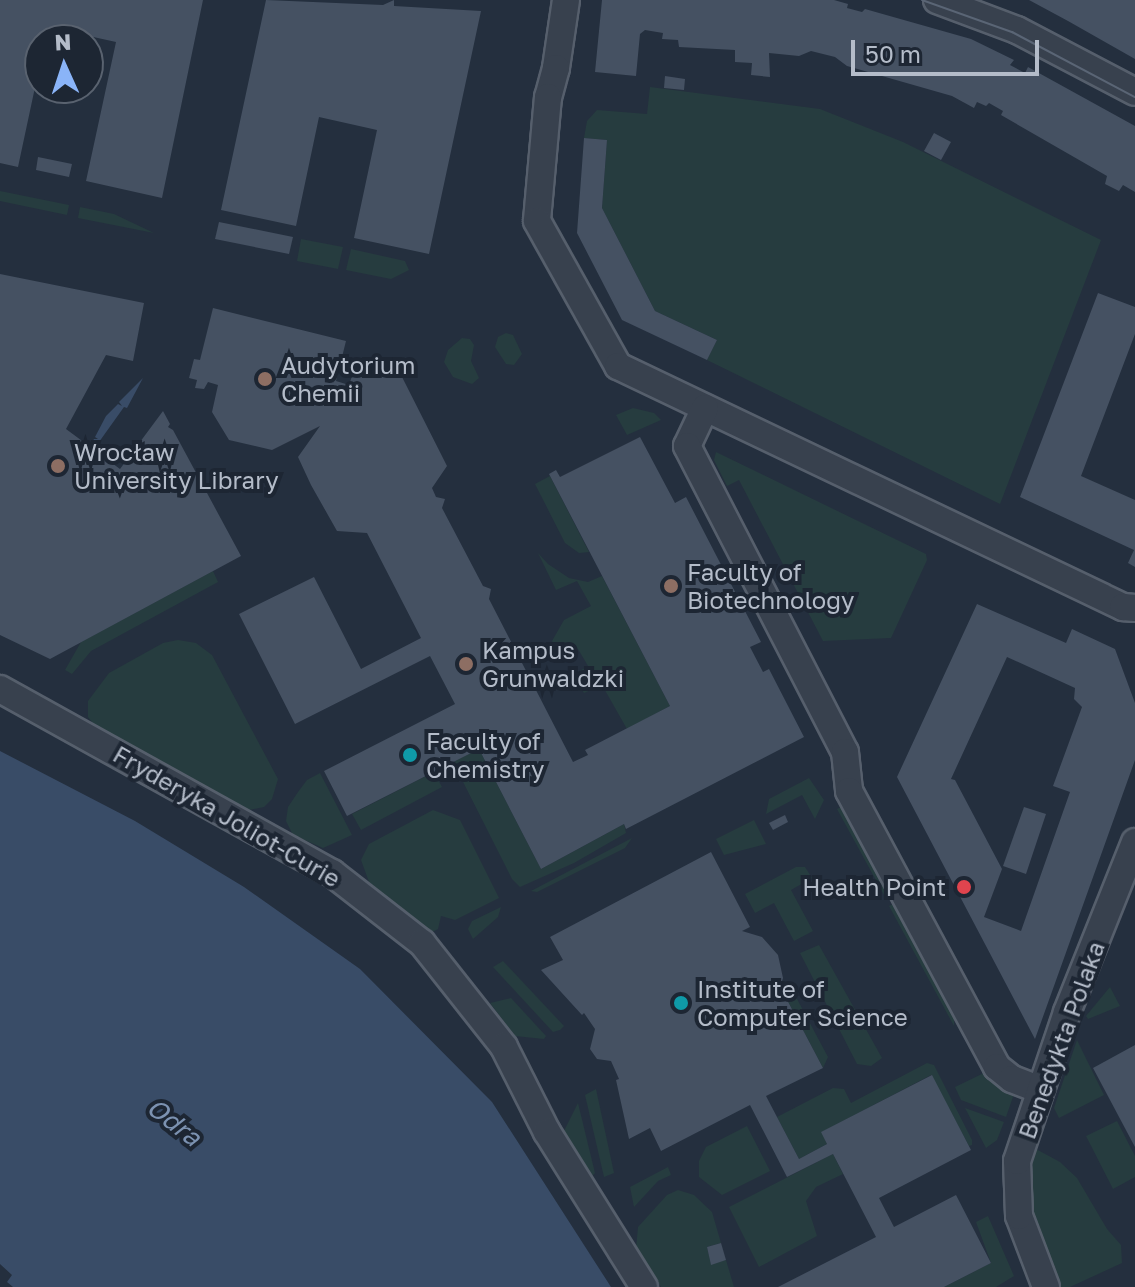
<!DOCTYPE html>
<html>
<head>
<meta charset="utf-8">
<style>
  body { margin:0 }
  #map { position:relative; width:1135px; height:1287px; overflow:hidden; background:#242f3e; font-family:"Golos Text",sans-serif }
  div>[style] { position:absolute }
  .green>* { inset:0; background:#263c3f }
  .water>* { inset:0; background:#394c67 }
  .building>* { inset:0; background:#455162 }
  .roads { filter:drop-shadow(2px 0 #565f6c) drop-shadow(-2px 0 #565f6c) drop-shadow(0 2px #565f6c) drop-shadow(0 -2px #565f6c) }
  .minor>* { height:26px; margin:-13px; padding:0 13px; transform-origin:13px; border-radius:13px; background:#38414e }
  .tram>* { height:2px; margin:-1px; padding:0 1px; transform-origin:1px; border-radius:1px; background:#5a6575 }
  .dots>* { width:22px; height:22px; translate:-50% -50%; box-sizing:border-box; border:4px solid #1d2633; border-radius:50% }
  span { translate:-50% -50%; white-space:nowrap; text-align:center; line-height:1.15; -webkit-text-stroke:8px #1d2633; paint-order:stroke }
  .poi-label { font-size:24px; color:#b4bcc9 }
  .left { translate:0 -50%; text-align:left }
  .right { translate:-100% -50%; text-align:right }
  .street-label { font-size:24px; color:#b4bcc9 }
  .water-label { font-size:26px; color:#7c92b1; font-style:italic }
  .north { position:absolute; left:24px; top:24px; width:80px; height:80px; box-sizing:border-box; background:#1d2633; border:2px solid #59626f; border-radius:50%; rotate:357deg; font-size:22px; font-weight:700; line-height:32px; text-align:center; color:#b4bcc9 }
  .north::after { content:''; display:block; margin:auto; width:28px; height:36px; background:#8ab4f8; clip-path:polygon(50% 0,100% 100%,50% 72%,0 100%) }
  .scale { position:absolute; left:851px; top:40px; width:188px; height:36px; box-sizing:border-box; border:4px solid #b4bcc9; border-top:0; padding-left:10px; font-size:24px; line-height:28px; white-space:nowrap; color:#b4bcc9; -webkit-text-stroke:6px #1d2633; paint-order:stroke }
</style>
</head>
<body>
<div id="map">
  <div class="green">
    <i style="clip-path:polygon(650px 87px,820px 109px,903px 142px,1101px 240px,1000px 504px,707px 360px,717px 340px,655px 311px,602px 208px,607px 140px,584px 138px,587px 121px,597px 110px,647px 114px)"></i>
    <i style="clip-path:polygon(0 191px,69px 205px,67px 215px,0 201px)"></i>
    <i style="clip-path:polygon(80px 207px,114px 214px,154px 233px,78px 218px)"></i>
    <i style="clip-path:polygon(301px 239px,343px 247px,338px 269px,297px 261px)"></i>
    <i style="clip-path:polygon(351px 249px,405px 261px,409px 270px,391px 279px,346px 270px)"></i>
    <i style="clip-path:polygon(506px 333px,513px 335px,522px 354px,514px 365px,506px 364px,495px 347px,498px 337px)"></i>
    <i style="clip-path:polygon(462px 338px,470px 339px,474px 345px,471px 361px,479px 378px,472px 384px,453px 377px,444px 362px,448px 350px)"></i>
    <i style="clip-path:polygon(633px 408px,654px 413px,661px 420px,627px 435px,616px 415px)"></i>
    <i style="clip-path:polygon(716px 452px,926px 554px,927px 560px,891px 638px,823px 641px,739px 480px,727px 486px,714px 460px)"></i>
    <i style="clip-path:polygon(550px 476px,589px 552px,579px 553px,565px 543px,535px 484px)"></i>
    <i style="clip-path:polygon(538px 553px,548px 564px,569px 578px,588px 582px,602px 576px,670px 706px,627px 729px,602px 685px,584px 693px,573px 675px,588px 666px,578px 649px,562px 658px,552px 641px,564px 620px,591px 606px,577px 581px,556px 590px)"></i>
    <i style="clip-path:polygon(213px 571px,218px 582px,91px 651px,72px 674px,65px 670px,81px 642px)"></i>
    <i style="clip-path:polygon(178px 640px,196px 643px,212px 655px,278px 779px,272px 799px,264px 807px,249px 810px,95px 726px,88px 717px,88px 701px,109px 673px,163px 643px)"></i>
    <i style="clip-path:polygon(479px 749px,541px 869px,624px 824px,626px 833px,574px 863px,520px 887px,512px 879px,453px 762px)"></i>
    <i style="clip-path:polygon(434px 772px,442px 787px,361px 830px,352px 814px)"></i>
    <i style="clip-path:polygon(320px 773px,352px 835px,323px 848px,293px 835px,286px 821px,288px 807px,298px 792px,307px 780px)"></i>
    <i style="clip-path:polygon(809px 778px,824px 800px,815px 819px,802px 795px,766px 814px,769px 799px)"></i>
    <i style="clip-path:polygon(843px 806px,889px 892px,884px 895px,837px 809px)"></i>
    <i style="clip-path:polygon(433px 810px,460px 820px,499px 898px,455px 920px,441px 916px,438px 929px,429px 934px,369px 882px,361px 860px,369px 844px)"></i>
    <i style="clip-path:polygon(754px 820px,766px 844px,724px 855px,716px 839px)"></i>
    <i style="clip-path:polygon(632px 838px,625px 848px,537px 892px,531px 891px)"></i>
    <i style="clip-path:polygon(796px 867px,805px 867px,812px 878px,791px 890px,813px 931px,794px 941px,774px 903px,755px 913px,745px 894px)"></i>
    <i style="clip-path:polygon(893px 904px,954px 1016px,954px 1026px,889px 906px)"></i>
    <i style="clip-path:polygon(501px 907px,498px 917px,473px 939px,468px 929px,472px 921px)"></i>
    <i style="clip-path:polygon(819px 945px,882px 1058px,871px 1066px,857px 1064px,800px 953px)"></i>
    <i style="clip-path:polygon(503px 961px,564px 1026px,560px 1030px,553px 1032px,493px 967px)"></i>
    <i style="clip-path:polygon(1110px 987px,1120px 1006px,1088px 1019px,1086px 1016px)"></i>
    <i style="clip-path:polygon(784px 994px,796px 997px,828px 1057px,823px 1068px)"></i>
    <i style="clip-path:polygon(511px 998px,546px 1036px,544px 1039px,515px 1036px,490px 1003px)"></i>
    <i style="clip-path:polygon(1077px 1040px,1104px 1095px,1059px 1118px,1054px 1108px)"></i>
    <i style="clip-path:polygon(927px 1063px,934px 1065px,972px 1140px,972px 1145px,969px 1146px,931px 1075px,822px 1132px,827px 1144px,799px 1159px,777px 1117px,833px 1088px,844px 1089px,851px 1103px)"></i>
    <i style="clip-path:polygon(986px 1072px,1014px 1094px,1006px 1117px,961px 1100px,955px 1087px)"></i>
    <i style="clip-path:polygon(596px 1089px,614px 1173px,604px 1177px,585px 1095px)"></i>
    <i style="clip-path:polygon(578px 1103px,595px 1173px,592px 1176px,564px 1131px)"></i>
    <i style="clip-path:polygon(965px 1108px,1004px 1122px,997px 1140px,986px 1148px)"></i>
    <i style="clip-path:polygon(1117px 1121px,1135px 1156px,1135px 1177px,1113px 1189px,1086px 1136px)"></i>
    <i style="clip-path:polygon(747px 1126px,770px 1171px,722px 1195px,699px 1177px,699px 1161px,706px 1147px)"></i>
    <i style="clip-path:polygon(1036px 1149px,1060px 1162px,1077px 1178px,1107px 1229px,1121px 1245px,1122px 1263px,1070px 1287px,1060px 1287px,1029px 1203px,1028px 1181px)"></i>
    <i style="clip-path:polygon(833px 1154px,843px 1174px,816px 1187px,806px 1201px,817px 1236px,759px 1267px,729px 1207px)"></i>
    <i style="clip-path:polygon(668px 1167px,671px 1175px,658px 1181px,634px 1207px,630px 1187px)"></i>
    <i style="clip-path:polygon(678px 1190px,694px 1195px,712px 1212px,721px 1243px,707px 1247px,711px 1264px,726px 1260px,734px 1287px,661px 1287px,636px 1249px,638px 1227px,667px 1195px)"></i>
    <i style="clip-path:polygon(988px 1216px,1014px 1276px,996px 1287px,944px 1287px,991px 1263px,976px 1222px)"></i>
  </div>
  <div class="water">
    <i style="clip-path:polygon(143px 378px,127px 408px,124px 407px,99px 442px,98px 448px,106px 447px,101px 456px,98px 450px,89px 448px,94px 439px,98px 439px,95px 437px,106px 416px,118px 404px,122px 406px,119px 402px)"></i>
    <i style="clip-path:polygon(0 751px,135px 821px,244px 887px,360px 969px,492px 1102px,611px 1287px,13px 1287px,7px 1282px,12px 1275px,0 1264px)"></i>
  </div>
  <div class="building">
    <i style="clip-path:polygon(0 0,203px 0,162px 198px,86px 181px,116px 42px,48px 27px,45px 40px,40px 40px,40px 64px,18px 167px,0 163px)"></i>
    <i style="clip-path:polygon(266px 0,383px 5px,394px 0,394px 6px,481px 11px,429px 254px,354px 238px,377px 130px,319px 117px,296px 226px,221px 210px)"></i>
    <i style="clip-path:polygon(602px 0,834px 0,848px 4px,847px 8px,862px 12px,865px 9px,971px 39px,1014px 60px,1010px 65px,1025px 73px,1028px 67px,1135px 126px,1135px 192px,1123px 185px,1119px 191px,1105px 184px,1107px 176px,1001px 115px,1003px 111px,989px 103px,986px 106px,977px 102px,974px 108px,952px 96px,847px 66px,835px 57px,811px 51px,799px 56px,769px 53px,770px 77px,751px 75px,752px 63px,735px 62px,735px 50px,679px 47px,678px 40px,662px 39px,663px 33px,645px 30px,640px 34px,636px 76px,595px 72px)"></i>
    <i style="clip-path:polygon(1029px 0,1135px 0,1135px 59px,1068px 21px)"></i>
    <i style="clip-path:polygon(665px 76px,685px 79px,684px 90px,664px 88px)"></i>
    <i style="clip-path:polygon(934px 133px,951px 142px,941px 160px,924px 151px)"></i>
    <i style="clip-path:polygon(584px 138px,607px 140px,602px 208px,655px 311px,717px 340px,707px 360px,622px 320px,577px 233px)"></i>
    <i style="clip-path:polygon(38px 157px,72px 164px,69px 177px,36px 170px)"></i>
    <i style="clip-path:polygon(219px 222px,293px 237px,289px 254px,215px 239px)"></i>
    <i style="clip-path:polygon(0 274px,144px 303px,133px 361px,106px 355px,66px 429px,120px 469px,163px 411px,170px 424px,168px 427px,173px 430px,241px 556px,50px 659px,0 635px)"></i>
    <i style="clip-path:polygon(1098px 293px,1135px 307px,1135px 334px,1081px 476px,1135px 500px,1135px 567px,1128px 563px,1134px 550px,1020px 497px)"></i>
    <i style="clip-path:polygon(213px 308px,346px 341px,336px 381px,349px 385px,358px 358px,399px 371px,447px 466px,432px 488px,436px 497px,445px 499px,442px 508px,483px 586px,491px 589px,489px 599px,573px 762px,588px 755px,585px 750px,670px 706px,549px 474px,556px 470px,560px 477px,640px 437px,675px 503px,686px 497px,761px 642px,750px 647px,763px 672px,769px 669px,804px 737px,626px 829px,624px 824px,541px 869px,479px 749px,347px 816px,324px 771px,455px 704px,430px 656px,295px 724px,239px 614px,314px 577px,361px 669px,421px 638px,367px 533px,337px 531px,311px 485px,298px 457px,320px 426px,272px 450px,229px 440px,212px 412px,218px 385px,208px 382px,204px 389px,195px 388px,197px 380px,189px 378px,194px 359px,200px 360px)"></i>
    <i style="clip-path:polygon(evenodd,977px 604px,1066px 643px,1072px 629px,1115px 649px,1135px 703px,1135px 760px,1035px 1039px,897px 777px,977px 604px,1007px 657px,1075px 688px,1074px 699px,1082px 707px,1053px 786px,1070px 792px,1021px 931px,984px 917px,1002px 869px,955px 780px,951px 779px,1007px 657px)"></i>
    <i style="clip-path:polygon(1024px 807px,1046px 814px,1026px 874px,1003px 866px)"></i>
    <i style="clip-path:polygon(785px 815px,788px 822px,773px 830px,769px 823px)"></i>
    <i style="clip-path:polygon(711px 852px,750px 927px,742px 931px,762px 937px,778px 955px,783px 978px,777px 998px,784px 994px,823px 1068px,766px 1096px,799px 1159px,827px 1144px,821px 1132px,932px 1075px,971px 1150px,879px 1198px,894px 1227px,956px 1195px,991px 1263px,944px 1287px,778px 1287px,876px 1237px,833px 1154px,787px 1177px,750px 1105px,661px 1151px,650px 1128px,629px 1139px,616px 1080px,619px 1079px,611px 1061px,597px 1059px,590px 1049px,595px 1029px,584px 1013px,582px 1015px,541px 970px,563px 960px,550px 937px)"></i>
    <i style="clip-path:polygon(1135px 1045px,1135px 1147px,1093px 1068px)"></i>
    <i style="clip-path:polygon(721px 1243px,726px 1260px,711px 1265px,707px 1247px)"></i>
  </div>
  <div class="roads">
    <div class="minor">
      <i style="left:566px;top:0;width:69px;rotate:98.4deg"></i>
      <i style="left:556px;top:68px;width:30px;rotate:105deg"></i>
      <i style="left:548px;top:97px;width:124px;rotate:95.1deg"></i>
      <i style="left:537px;top:221px;width:166px;rotate:60.8deg"></i>
      <i style="left:618px;top:366px;width:560px;rotate:25.51deg"></i>
      <i style="left:1123px;top:607px;width:12px;rotate:5deg"></i>
      <i style="left:937px;top:0;width:85px;rotate:20.6deg"></i>
      <i style="left:1017px;top:30px;width:133px;rotate:27.7deg"></i>
      <i style="left:705px;top:408px;width:42px;rotate:115.3deg"></i>
      <i style="left:687px;top:446px;width:344px;rotate:62.7deg"></i>
      <i style="left:845px;top:752px;width:39px;rotate:84deg"></i>
      <i style="left:849px;top:791px;width:313px;rotate:61.8deg"></i>
      <i style="left:997px;top:1067px;width:19px;rotate:39deg"></i>
      <i style="left:1012px;top:1079px;width:30px;rotate:21deg"></i>
      <i style="left:0;top:689px;width:380px;rotate:29deg"></i>
      <i style="left:332px;top:873px;width:114px;rotate:37.9deg"></i>
      <i style="left:422px;top:943px;width:132px;rotate:51.7deg"></i>
      <i style="left:504px;top:1047px;width:95px;rotate:63.2deg"></i>
      <i style="left:547px;top:1132px;width:183px;rotate:58deg"></i>
      <i style="left:1046px;top:1287px;width:76px;rotate:-110.8deg"></i>
      <i style="left:1019px;top:1216px;width:55px;rotate:-92.1deg"></i>
      <i style="left:1017px;top:1161px;width:157px;rotate:-71.4deg"></i>
      <i style="left:1067px;top:1012px;width:183px;rotate:-68.2deg"></i>
    </div>
  </div>
  <div class="tram">
    <i style="left:922px;top:0;width:96px;rotate:19.6deg"></i>
    <i style="left:1012px;top:32px;width:139px;rotate:27.9deg"></i>
  </div>
  <div class="dots">
    <i style="left:265px;top:379px;background:#8d6e63"></i>
    <i style="left:58px;top:466px;background:#8d6e63"></i>
    <i style="left:671px;top:586px;background:#8d6e63"></i>
    <i style="left:466px;top:664px;background:#8d6e63"></i>
    <i style="left:410px;top:755px;background:#0f9aa8"></i>
    <i style="left:964px;top:887px;background:#e0444e"></i>
    <i style="left:681px;top:1003px;background:#0f9aa8"></i>
  </div>
  <div class="poi-label">
    <span class="left" style="left:281px;top:379px">Audytorium<br>Chemii</span>
    <span class="left" style="left:74px;top:466px">Wrocław<br>University Library</span>
    <span class="left" style="left:687px;top:586px">Faculty of<br>Biotechnology</span>
    <span class="left" style="left:482px;top:664px">Kampus<br>Grunwaldzki</span>
    <span class="left" style="left:426px;top:755px">Faculty of<br>Chemistry</span>
    <span class="right" style="left:946px;top:887px">Health Point</span>
    <span class="left" style="left:697px;top:1003px">Institute of<br>Computer Science</span>
  </div>
  <div class="street-label">
    <span style="left:227px;top:816px;rotate:30deg">Fryderyka Joliot-Curie</span>
    <span style="left:1061px;top:1040px;rotate:-70deg">Benedykta Polaka</span>
  </div>
  <div class="water-label">
    <span style="left:174px;top:1122px;rotate:38deg">Odra</span>
  </div>
  <div class="north">N</div>
  <div class="scale">50 m</div>
</div>
</body>
</html>
